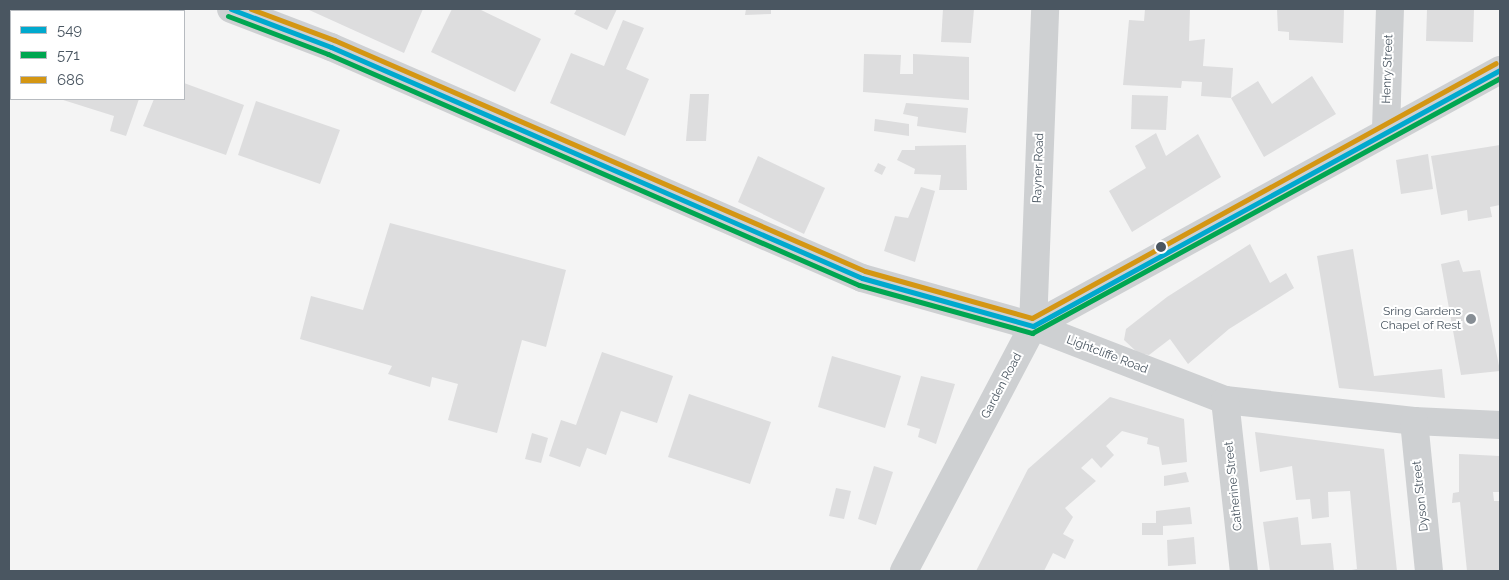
<!DOCTYPE html>
<html>
<head>
<meta charset="utf-8">
<style>
  body { margin:0 }
  #map { position:relative; width:1509px; height:580px; overflow:hidden; background:#f4f4f4; font-family:Raleway,sans-serif }
  div>[style] { position:absolute }
  .building>* { inset:0; background:#ddddde }
  .minor>* { height:28px; margin:-14px; padding:0 14px; transform-origin:14px; border-radius:14px; background:#ced0d2 }
  .bus-1>* { height:5px; margin:-2.5px; padding:0 2.5px; transform-origin:2.5px; border-radius:2.5px; background:#00a9ce }
  .bus-2>* { height:5px; margin:-2.5px; padding:0 2.5px; transform-origin:2.5px; border-radius:2.5px; background:#00a651 }
  .bus-3>* { height:5px; margin:-2.5px; padding:0 2.5px; transform-origin:2.5px; border-radius:2.5px; background:#d49613 }
  .dots>* { width:14px; height:14px; translate:-50% -50%; box-sizing:border-box; border:2px solid #fff; border-radius:50% }
  span { translate:-50% -50%; white-space:nowrap; text-align:center; line-height:1.15; -webkit-text-stroke:4px #fff; paint-order:stroke }
  .street-label { font-size:12px; color:#4a5661 }
  .poi-label { font-size:12px; color:#4a5661 }
  .right { translate:-100% -50%; text-align:right }
  .frame { position:absolute; inset:0; border:10px solid #4a5661; pointer-events:none }
  .legend { position:absolute; left:10px; top:10px; width:175px; height:90px; box-sizing:border-box; background:#fff; border:1px solid #b7bbc0; margin:0; padding:6px 9px; list-style:none; font-size:15px; color:#4a5661 }
  .legend li { display:flex; align-items:center; gap:10px; height:25px }
  .legend b { width:25px; border:1px solid #b7bbc0 }
</style>
</head>
<body>
<div id="map">
  <div class="building">
    <i style="clip-path:polygon(307px 9px,423px 9px,404px 53px)"></i>
    <i style="clip-path:polygon(452px 9px,479px 9px,541px 39px,515px 92px,431px 52px)"></i>
    <i style="clip-path:polygon(577px 9px,617px 9px,607px 30px,574px 14px)"></i>
    <i style="clip-path:polygon(746px 9px,771px 9px,771px 14px,745px 15px)"></i>
    <i style="clip-path:polygon(943px 9px,974px 9px,971px 43px,941px 42px)"></i>
    <i style="clip-path:polygon(1145px 9px,1190px 9px,1189px 41px,1205px 39px,1203px 66px,1233px 68px,1231px 98px,1201px 96px,1202px 82px,1182px 81px,1181px 88px,1123px 85px,1129px 20px,1144px 21px)"></i>
    <i style="clip-path:polygon(1277px 9px,1344px 9px,1343px 43px,1289px 40px,1289px 32px,1278px 31px)"></i>
    <i style="clip-path:polygon(1427px 9px,1474px 9px,1473px 42px,1426px 41px)"></i>
    <i style="clip-path:polygon(623px 20px,644px 28px,626px 69px,649px 79px,625px 136px,550px 103px,571px 53px,604px 66px)"></i>
    <i style="clip-path:polygon(9px 28px,11px 29px,11px 82px,9px 81px)"></i>
    <i style="clip-path:polygon(864px 54px,901px 55px,900px 74px,913px 74px,913px 54px,969px 57px,969px 100px,863px 92px)"></i>
    <i style="clip-path:polygon(1312px 76px,1336px 114px,1264px 157px,1231px 98px,1258px 81px,1272px 104px)"></i>
    <i style="clip-path:polygon(184px 83px,244px 105px,226px 155px,143px 126px,154px 99px,184px 99px)"></i>
    <i style="clip-path:polygon(690px 94px,709px 94px,706px 141px,686px 141px)"></i>
    <i style="clip-path:polygon(1132px 95px,1168px 96px,1166px 130px,1131px 129px)"></i>
    <i style="clip-path:polygon(60px 99px,139px 99px,126px 136px,110px 131px,114px 116px)"></i>
    <i style="clip-path:polygon(256px 101px,340px 130px,320px 184px,238px 155px)"></i>
    <i style="clip-path:polygon(906px 103px,968px 108px,966px 133px,917px 126px,918px 117px,903px 114px)"></i>
    <i style="clip-path:polygon(875px 119px,909px 124px,909px 136px,874px 131px)"></i>
    <i style="clip-path:polygon(1156px 133px,1166px 156px,1198px 134px,1221px 177px,1132px 232px,1109px 191px,1146px 168px,1135px 146px)"></i>
    <i style="clip-path:polygon(966px 145px,967px 190px,939px 190px,941px 175px,914px 174px,915px 169px,897px 160px,902px 150px,915px 150px,915px 146px)"></i>
    <i style="clip-path:polygon(1500px 145px,1500px 205px,1490px 207px,1492px 217px,1468px 221px,1467px 210px,1441px 215px,1431px 156px)"></i>
    <i style="clip-path:polygon(1428px 154px,1433px 189px,1401px 194px,1396px 160px)"></i>
    <i style="clip-path:polygon(758px 156px,825px 188px,804px 234px,738px 202px)"></i>
    <i style="clip-path:polygon(878px 163px,886px 167px,882px 175px,874px 171px)"></i>
    <i style="clip-path:polygon(921px 187px,935px 191px,915px 262px,884px 251px,895px 216px,908px 218px)"></i>
    <i style="clip-path:polygon(390px 223px,566px 270px,546px 347px,522px 340px,497px 433px,448px 420px,458px 384px,432px 377px,430px 387px,388px 374px,392px 366px,300px 339px,311px 296px,363px 310px)"></i>
    <i style="clip-path:polygon(1250px 244px,1270px 283px,1286px 273px,1294px 288px,1229px 329px,1188px 364px,1170px 339px,1149px 355px,1138px 353px,1124px 340px,1126px 329px,1167px 297px)"></i>
    <i style="clip-path:polygon(1353px 249px,1374px 376px,1442px 369px,1445px 398px,1339px 388px,1317px 256px)"></i>
    <i style="clip-path:polygon(1459px 260px,1463px 272px,1480px 270px,1500px 371px,1461px 375px,1441px 264px)"></i>
    <i style="clip-path:polygon(602px 352px,673px 376px,657px 423px,621px 411px,606px 455px,587px 448px,580px 467px,549px 456px,561px 420px,576px 425px)"></i>
    <i style="clip-path:polygon(832px 356px,901px 376px,885px 428px,818px 407px)"></i>
    <i style="clip-path:polygon(921px 376px,955px 384px,936px 444px,918px 437px,920px 429px,907px 425px)"></i>
    <i style="clip-path:polygon(689px 394px,771px 422px,750px 484px,668px 457px)"></i>
    <i style="clip-path:polygon(1110px 397px,1184px 419px,1187px 462px,1162px 465px,1159px 447px,1147px 444px,1148px 438px,1122px 431px,1106px 446px,1114px 455px,1101px 468px,1092px 458px,1081px 468px,1096px 481px,1065px 508px,1073px 517px,1063px 534px,1074px 540px,1065px 559px,1053px 553px,1044px 571px,976px 571px,1028px 469px)"></i>
    <i style="clip-path:polygon(1255px 432px,1384px 449px,1397px 571px,1346px 571px,1357px 569px,1350px 491px,1328px 492px,1329px 517px,1312px 519px,1310px 499px,1296px 500px,1292px 466px,1260px 472px)"></i>
    <i style="clip-path:polygon(532px 433px,548px 438px,541px 463px,525px 459px)"></i>
    <i style="clip-path:polygon(1459px 454px,1500px 456px,1500px 492px,1493px 492px,1494px 501px,1500px 501px,1500px 571px,1467px 571px,1460px 502px,1452px 503px,1453px 493px,1459px 492px)"></i>
    <i style="clip-path:polygon(874px 466px,893px 472px,876px 525px,858px 519px)"></i>
    <i style="clip-path:polygon(1186px 472px,1189px 482px,1164px 486px,1164px 476px)"></i>
    <i style="clip-path:polygon(836px 488px,851px 491px,844px 519px,829px 516px)"></i>
    <i style="clip-path:polygon(1190px 507px,1192px 524px,1163px 526px,1163px 535px,1142px 535px,1142px 523px,1156px 523px,1156px 511px)"></i>
    <i style="clip-path:polygon(1298px 517px,1301px 545px,1331px 543px,1334px 571px,1270px 571px,1263px 522px)"></i>
    <i style="clip-path:polygon(1194px 537px,1196px 564px,1168px 566px,1167px 540px)"></i>
  </div>
  <div class="minor">
    <i style="left:231px;top:9px;width:107px;rotate:20.8deg"></i>
    <i style="left:331px;top:47px;width:579px;rotate:23.51deg"></i>
    <i style="left:862px;top:278px;width:178px;rotate:15.7deg"></i>
    <i style="left:1033px;top:326px;width:206px;rotate:21.1deg"></i>
    <i style="left:1225px;top:400px;width:190px;rotate:6.3deg"></i>
    <i style="left:1414px;top:421px;width:86px;rotate:2.7deg"></i>
    <i style="left:1386px;top:129px;width:120px;rotate:-88.1deg"></i>
    <i style="left:1033px;top:326px;width:317px;rotate:-87.8deg"></i>
    <i style="left:1225px;top:400px;width:172px;rotate:83.7deg"></i>
    <i style="left:1414px;top:421px;width:151px;rotate:84.3deg"></i>
    <i style="left:904px;top:571px;width:277px;rotate:-62.2deg"></i>
    <i style="left:1033px;top:326px;width:533px;rotate:-28.73deg"></i>
  </div>
  <div class="bus-1">
    <i style="left:231px;top:9px;width:107px;rotate:20.8deg"></i>
    <i style="left:331px;top:47px;width:579px;rotate:23.51deg"></i>
    <i style="left:862px;top:278px;width:178px;rotate:15.7deg"></i>
    <i style="left:1033px;top:326px;width:533px;rotate:-28.73deg"></i>
  </div>
  <div class="bus-2">
    <i style="left:228px;top:16px;width:107px;rotate:20.8deg"></i>
    <i style="left:328px;top:54px;width:579px;rotate:23.51deg"></i>
    <i style="left:859px;top:285px;width:180px;rotate:15.5deg"></i>
    <i style="left:1032px;top:333px;width:533px;rotate:-28.58deg"></i>
  </div>
  <div class="bus-3">
    <i style="left:251px;top:9px;width:89px;rotate:20.5deg"></i>
    <i style="left:334px;top:40px;width:579px;rotate:23.51deg"></i>
    <i style="left:865px;top:271px;width:173px;rotate:15.7deg"></i>
    <i style="left:1032px;top:318px;width:529px;rotate:-28.79deg"></i>
  </div>
  <div class="dots">
    <i style="left:1161px;top:247px;background:#4a5661"></i>
    <i style="left:1471px;top:319px;background:#868d94"></i>
  </div>
  <div class="street-label">
    <span style="left:1388px;top:69px;rotate:-88deg">Henry Street</span>
    <span style="left:1039px;top:168px;rotate:-88deg">Rayner Road</span>
    <span style="left:1107px;top:355px;rotate:21deg">Lightcliffe Road</span>
    <span style="left:1002px;top:386px;rotate:-62deg">Garden Road</span>
    <span style="left:1234px;top:486px;rotate:-96deg">Catherine Street</span>
    <span style="left:1421px;top:496px;rotate:-96deg">Dyson Street</span>
  </div>
  <div class="poi-label">
    <span class="right" style="left:1461px;top:319px">Sring Gardens<br>Chapel of Rest</span>
  </div>
  <div class="frame"></div>
  <ul class="legend">
  <li><b style="height:6px;background:#00a9ce"></b>549</li>
  <li><b style="height:6px;background:#00a651"></b>571</li>
  <li><b style="height:6px;background:#d49613"></b>686</li>
  </ul>
</div>
</body>
</html>
